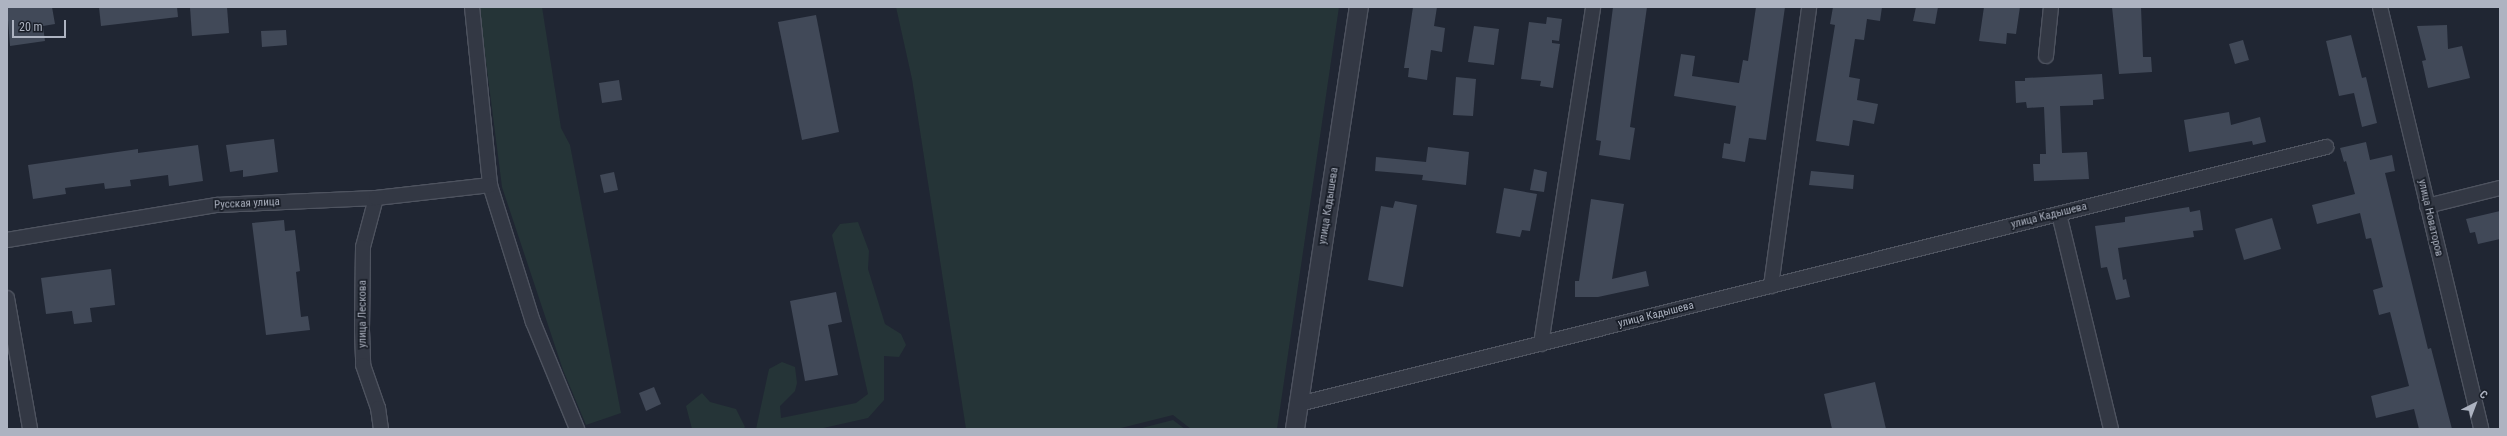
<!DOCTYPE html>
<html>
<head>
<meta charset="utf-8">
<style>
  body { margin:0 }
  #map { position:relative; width:2507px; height:436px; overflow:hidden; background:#202633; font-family:"Roboto Condensed",sans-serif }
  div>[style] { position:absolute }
  .green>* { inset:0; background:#253437 }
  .building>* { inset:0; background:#414958 }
  .roads { filter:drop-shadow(1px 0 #4e535f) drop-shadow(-1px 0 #4e535f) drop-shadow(0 1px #4e535f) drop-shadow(0 -1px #4e535f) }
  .minor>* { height:14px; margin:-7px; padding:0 7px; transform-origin:7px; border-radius:7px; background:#333844 }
  .tertiary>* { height:18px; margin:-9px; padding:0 9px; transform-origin:9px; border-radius:9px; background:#333844 }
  span { translate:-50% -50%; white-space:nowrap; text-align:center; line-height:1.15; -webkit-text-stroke:3.5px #191e28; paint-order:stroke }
  .street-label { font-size:11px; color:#adb3c1 }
  .frame { position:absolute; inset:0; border:8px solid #adb3c1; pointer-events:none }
  .north { position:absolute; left:2455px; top:384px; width:40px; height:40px; -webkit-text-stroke:3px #191e28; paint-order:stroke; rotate:42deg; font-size:11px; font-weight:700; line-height:16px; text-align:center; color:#adb3c1 }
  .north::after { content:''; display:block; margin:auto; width:14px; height:18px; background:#adb3c1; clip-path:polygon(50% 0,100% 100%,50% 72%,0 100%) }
  .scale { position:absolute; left:12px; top:20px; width:54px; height:18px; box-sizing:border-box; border:2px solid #adb3c1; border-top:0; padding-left:5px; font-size:12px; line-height:14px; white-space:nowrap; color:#adb3c1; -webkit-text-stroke:3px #191e28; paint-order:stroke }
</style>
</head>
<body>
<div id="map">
  <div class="green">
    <i style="clip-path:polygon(479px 7px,542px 7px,561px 128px,570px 145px,621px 413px,586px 425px,563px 370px,502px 187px)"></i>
    <i style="clip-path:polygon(896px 7px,1339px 7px,1277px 429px,1191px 429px,1173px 415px,1117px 429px,966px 429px,912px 79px)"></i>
    <i style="clip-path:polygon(858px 222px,869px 251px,868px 269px,885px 324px,901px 334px,906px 345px,899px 357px,884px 356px,884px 400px,868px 418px,819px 429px,756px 429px,769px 369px,782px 362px,795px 367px,797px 383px,795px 391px,780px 406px,781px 418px,856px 403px,868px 394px,832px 235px,840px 224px)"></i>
    <i style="clip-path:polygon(702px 393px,710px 402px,736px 409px,745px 427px,743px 429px,692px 429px,686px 406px)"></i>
    <i style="clip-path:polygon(1173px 420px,1185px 429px,1138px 429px)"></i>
  </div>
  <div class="building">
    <i style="clip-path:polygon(7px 7px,52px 7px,55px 24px,43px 26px,45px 41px,10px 46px)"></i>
    <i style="clip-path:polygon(99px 7px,177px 7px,178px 17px,101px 26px)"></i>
    <i style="clip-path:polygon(190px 7px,227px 7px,229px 33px,192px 36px)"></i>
    <i style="clip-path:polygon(1413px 7px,1437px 7px,1434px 26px,1445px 28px,1442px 52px,1431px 50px,1427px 80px,1408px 77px,1409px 68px,1404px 68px)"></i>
    <i style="clip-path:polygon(1613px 7px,1647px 7px,1630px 127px,1635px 128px,1630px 160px,1599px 155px,1601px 141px,1596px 140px)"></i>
    <i style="clip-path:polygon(1756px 7px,1785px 7px,1766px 140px,1749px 138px,1745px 162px,1722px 158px,1724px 143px,1730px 144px,1736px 106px,1674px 96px,1681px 54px,1695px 56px,1692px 76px,1739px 83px,1743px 60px,1748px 61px)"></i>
    <i style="clip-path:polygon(1833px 7px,1882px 7px,1880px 21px,1867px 19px,1864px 40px,1855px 39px,1849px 77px,1860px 79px,1857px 100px,1878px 104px,1874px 124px,1853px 120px,1849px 146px,1816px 141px,1835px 25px,1830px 24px)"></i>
    <i style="clip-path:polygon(1916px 7px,1938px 7px,1935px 24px,1913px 21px)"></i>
    <i style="clip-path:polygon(1984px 7px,2020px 7px,2016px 34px,2007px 33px,2006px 44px,1979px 41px)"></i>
    <i style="clip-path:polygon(2112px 7px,2141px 7px,2143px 57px,2151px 57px,2152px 72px,2119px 74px)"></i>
    <i style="clip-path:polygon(816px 15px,839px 132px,802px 140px,778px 22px)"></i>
    <i style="clip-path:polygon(1547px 17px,1562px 19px,1559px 41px,1552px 40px,1552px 43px,1560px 44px,1553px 88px,1540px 86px,1541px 81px,1521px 79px,1529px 22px,1546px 24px)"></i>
    <i style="clip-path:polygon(2447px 25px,2448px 49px,2462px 46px,2470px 78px,2428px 88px,2422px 61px,2426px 60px,2417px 26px)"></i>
    <i style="clip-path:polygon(1474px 26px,1499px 29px,1494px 65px,1468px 62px)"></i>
    <i style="clip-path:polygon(286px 30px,287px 45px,262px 47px,261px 31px)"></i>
    <i style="clip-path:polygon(2351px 35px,2362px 78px,2366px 77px,2377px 123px,2362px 127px,2354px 93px,2339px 96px,2326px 41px)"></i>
    <i style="clip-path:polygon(2243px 40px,2249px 60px,2235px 64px,2229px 44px)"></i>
    <i style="clip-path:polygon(2102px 74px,2104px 99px,2093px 100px,2093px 105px,2060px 106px,2062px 153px,2087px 152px,2089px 179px,2034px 181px,2033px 164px,2040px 164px,2040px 154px,2046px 154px,2044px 107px,2027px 108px,2026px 102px,2016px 103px,2015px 81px,2025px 81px,2025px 78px)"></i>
    <i style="clip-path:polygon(1456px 77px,1476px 79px,1473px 116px,1453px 115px)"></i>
    <i style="clip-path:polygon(619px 80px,622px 100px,602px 103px,599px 83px)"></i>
    <i style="clip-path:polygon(2229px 112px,2231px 125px,2260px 117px,2266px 142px,2253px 145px,2252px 141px,2189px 152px,2184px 120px)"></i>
    <i style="clip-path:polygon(274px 139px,278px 172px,243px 177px,243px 170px,230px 172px,226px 145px)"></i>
    <i style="clip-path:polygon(2366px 142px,2370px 160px,2392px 155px,2395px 171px,2385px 173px,2428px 349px,2431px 348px,2452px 429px,2419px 429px,2414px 409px,2376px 418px,2371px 396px,2409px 386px,2390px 312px,2379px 315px,2373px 290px,2383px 287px,2371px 238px,2366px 239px,2360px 213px,2317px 224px,2312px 205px,2355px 194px,2346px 161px,2344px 162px,2340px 148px)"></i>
    <i style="clip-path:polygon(198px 145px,203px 181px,169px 186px,168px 175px,130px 180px,131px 186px,105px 189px,104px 183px,65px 188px,66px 194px,33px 199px,28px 165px,138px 149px,138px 153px)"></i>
    <i style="clip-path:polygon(1428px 147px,1469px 152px,1466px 185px,1422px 180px,1423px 175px,1375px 171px,1376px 157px,1426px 162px)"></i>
    <i style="clip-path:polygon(1534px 169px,1547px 172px,1544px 192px,1530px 190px)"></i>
    <i style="clip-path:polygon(1811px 171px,1854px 175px,1853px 189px,1809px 185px)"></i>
    <i style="clip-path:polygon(614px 172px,618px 190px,604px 193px,600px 175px)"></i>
    <i style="clip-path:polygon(1504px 188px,1537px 194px,1530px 231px,1522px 230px,1520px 237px,1496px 233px)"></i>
    <i style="clip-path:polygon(1591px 199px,1624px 204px,1612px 279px,1646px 271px,1649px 286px,1598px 297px,1575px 297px,1575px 281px,1579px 281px)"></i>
    <i style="clip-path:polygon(1395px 201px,1417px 205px,1403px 287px,1368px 280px,1381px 206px,1393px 208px)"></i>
    <i style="clip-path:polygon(2189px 207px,2190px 212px,2200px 210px,2203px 230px,2193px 231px,2194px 237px,2118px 248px,2123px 280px,2126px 279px,2130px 297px,2116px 300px,2107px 267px,2101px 268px,2095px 226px,2125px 222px,2125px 217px)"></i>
    <i style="clip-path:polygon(2500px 211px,2500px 239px,2478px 244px,2475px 232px,2470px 233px,2466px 219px)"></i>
    <i style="clip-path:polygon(2272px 218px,2281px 249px,2244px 260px,2235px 229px)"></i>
    <i style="clip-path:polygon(284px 220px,285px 231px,295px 230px,300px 271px,296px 272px,301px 317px,308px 316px,310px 330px,266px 335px,252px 223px)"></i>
    <i style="clip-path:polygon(111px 269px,115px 305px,90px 308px,92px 322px,74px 324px,72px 311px,46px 314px,41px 278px)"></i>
    <i style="clip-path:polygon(836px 292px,842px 322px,828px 325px,838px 375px,805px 381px,790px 301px)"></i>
    <i style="clip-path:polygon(1875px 382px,1886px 429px,1832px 429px,1824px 394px)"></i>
    <i style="clip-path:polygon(654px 387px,661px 404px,646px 411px,639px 393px)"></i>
  </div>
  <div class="roads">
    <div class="minor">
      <i style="left:472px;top:7px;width:179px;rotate:84.2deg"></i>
      <i style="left:490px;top:185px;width:144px;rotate:72.6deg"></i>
      <i style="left:533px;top:322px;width:116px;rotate:67.6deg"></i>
      <i style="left:2380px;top:7px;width:434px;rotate:76.5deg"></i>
      <i style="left:2046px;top:56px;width:49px;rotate:-84.2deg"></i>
      <i style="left:376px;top:198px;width:51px;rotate:104.9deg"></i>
      <i style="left:363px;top:247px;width:83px;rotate:90.7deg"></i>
      <i style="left:362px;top:330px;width:35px;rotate:88deg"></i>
      <i style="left:363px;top:365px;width:46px;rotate:70.8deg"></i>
      <i style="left:378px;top:408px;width:21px;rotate:82deg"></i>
      <i style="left:2427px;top:206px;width:75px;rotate:-13.9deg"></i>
      <i style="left:2059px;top:214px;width:221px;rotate:76.4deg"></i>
      <i style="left:7px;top:240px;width:213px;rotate:-9.5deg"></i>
      <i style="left:217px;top:205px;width:159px;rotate:-2.5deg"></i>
      <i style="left:376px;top:198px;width:115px;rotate:-6.5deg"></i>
      <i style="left:1771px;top:286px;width:282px;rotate:-82.2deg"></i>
      <i style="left:7px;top:298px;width:133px;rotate:80deg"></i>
      <i style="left:1541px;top:344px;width:341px;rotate:-81.2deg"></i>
      <i style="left:1299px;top:404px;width:1059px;rotate:-14.05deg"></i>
    </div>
    <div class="tertiary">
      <i style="left:1295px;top:429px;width:427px;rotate:-81.4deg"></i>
    </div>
  </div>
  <div class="street-label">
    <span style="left:247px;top:204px;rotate:-3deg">Русская улица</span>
    <span style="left:1329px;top:206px;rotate:-81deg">улица Кадышева</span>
    <span style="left:2049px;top:216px;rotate:-14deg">улица Кадышева</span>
    <span style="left:2430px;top:218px;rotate:77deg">улица Новаторов</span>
    <span style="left:363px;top:314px;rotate:-90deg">улица Лескова</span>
    <span style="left:1656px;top:315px;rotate:-14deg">улица Кадышева</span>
  </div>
  <div class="frame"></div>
  <div class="north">С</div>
  <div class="scale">20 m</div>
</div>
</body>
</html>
